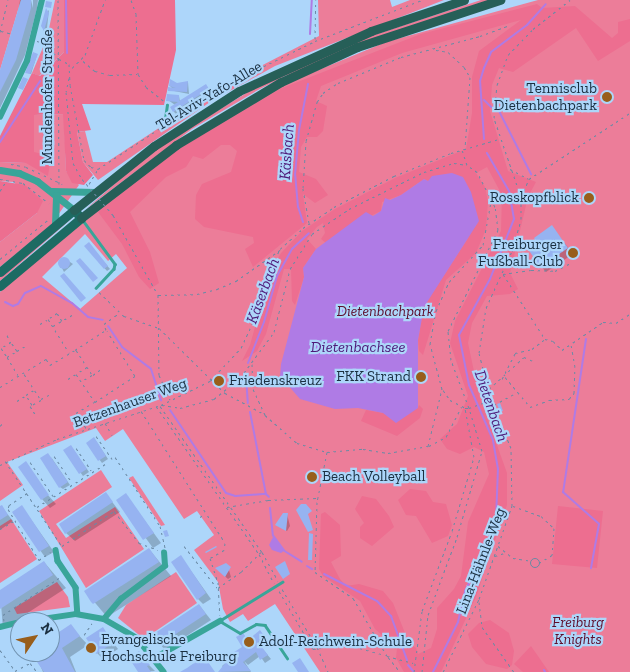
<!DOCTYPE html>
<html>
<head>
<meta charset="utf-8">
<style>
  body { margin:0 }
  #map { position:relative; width:630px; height:672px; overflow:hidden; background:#add6fa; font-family:"Zilla Slab",serif }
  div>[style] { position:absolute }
  .green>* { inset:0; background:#ec7d99 }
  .forest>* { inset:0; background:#ed6e90 }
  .water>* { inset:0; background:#af7be5 }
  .shadow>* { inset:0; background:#0003 }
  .stream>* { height:2px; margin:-1px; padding:0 1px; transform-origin:1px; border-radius:1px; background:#af7be5 }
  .building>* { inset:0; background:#96b3f1 }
  .round { border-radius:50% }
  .path>* { height:1px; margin-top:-0.5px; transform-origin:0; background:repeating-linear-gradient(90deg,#6a8aa5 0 2.5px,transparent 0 6.5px) }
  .path>.ring { margin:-0.5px; padding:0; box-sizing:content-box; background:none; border:1px solid #6a8aa5; border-radius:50% }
  .service>* { height:2.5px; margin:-1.25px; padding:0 1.25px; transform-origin:1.25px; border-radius:1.25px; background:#39a599 }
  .minor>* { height:5.5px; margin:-2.75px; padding:0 2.75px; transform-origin:2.75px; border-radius:2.75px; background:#39a599 }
  .tertiary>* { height:7px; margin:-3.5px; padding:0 3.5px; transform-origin:3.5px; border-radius:3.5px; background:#39a599 }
  .primary>* { height:9px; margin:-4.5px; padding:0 4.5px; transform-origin:4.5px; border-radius:4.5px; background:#1d6b63 }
  .trunk>* { height:9px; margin:-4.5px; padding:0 4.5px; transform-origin:4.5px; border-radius:4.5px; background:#265f58 }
  .path-bridge>* { height:1px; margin-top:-0.5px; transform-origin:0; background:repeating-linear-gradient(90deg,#6a8aa5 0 2.5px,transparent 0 6.5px) }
  .dots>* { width:14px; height:14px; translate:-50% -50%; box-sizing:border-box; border:2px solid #add6fa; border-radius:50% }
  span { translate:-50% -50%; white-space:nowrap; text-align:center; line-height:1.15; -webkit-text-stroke:4.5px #add6fa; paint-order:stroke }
  .poi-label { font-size:15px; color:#1a2f40 }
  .right { translate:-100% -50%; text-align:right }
  .left { translate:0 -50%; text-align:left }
  .street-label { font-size:15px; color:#1a2f40 }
  .park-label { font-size:15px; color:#5d0c2a; font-style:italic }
  .water-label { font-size:16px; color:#4e1978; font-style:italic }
  .north { position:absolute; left:10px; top:612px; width:50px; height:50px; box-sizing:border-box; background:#add6fa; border:1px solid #7293b0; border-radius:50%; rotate:56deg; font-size:14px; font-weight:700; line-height:20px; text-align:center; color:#1a2f40 }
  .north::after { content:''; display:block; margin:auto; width:18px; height:22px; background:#985e1b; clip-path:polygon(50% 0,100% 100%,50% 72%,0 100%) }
</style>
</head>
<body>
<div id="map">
  <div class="green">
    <i style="clip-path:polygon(0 0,21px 0,0 70px)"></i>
    <i style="clip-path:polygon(55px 0,64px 0,64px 52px,39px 76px,32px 73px,47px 38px)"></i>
    <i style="clip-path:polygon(318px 0,390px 0,392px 7px,410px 0,444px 0,275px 66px,210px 102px,98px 180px,83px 162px,77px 132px,85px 131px,93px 162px,107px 162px,226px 84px,319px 36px)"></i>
    <i style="clip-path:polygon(481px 0,492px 0,285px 76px,258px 90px,192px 129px,86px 209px,151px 152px,261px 84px,371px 36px)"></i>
    <i style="clip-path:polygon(evenodd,538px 0,630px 0,630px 672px,320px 672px,275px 604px,248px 621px,243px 614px,230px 622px,223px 609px,218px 582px,194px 550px,214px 535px,197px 511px,184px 519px,123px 429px,105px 441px,96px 428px,7px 462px,23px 485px,0 501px,0 292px,67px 234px,174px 150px,287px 83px,386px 42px,538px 0,85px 234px,108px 261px,116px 254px,127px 268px,80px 309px,42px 277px,85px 234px)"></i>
    <i style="clip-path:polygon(64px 114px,66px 171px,79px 185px,51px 225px,0 267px,0 242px,37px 213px,14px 182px,0 181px,0 162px,26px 163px,34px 153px,34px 115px)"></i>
    <i style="clip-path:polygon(70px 217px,71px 219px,0 281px,0 275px)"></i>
    <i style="clip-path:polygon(101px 470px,112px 487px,56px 524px,66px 538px,115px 507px,144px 549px,86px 588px,39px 511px)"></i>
    <i style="clip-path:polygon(133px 476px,165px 525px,161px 526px,129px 478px)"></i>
    <i style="clip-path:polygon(11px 519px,37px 559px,0 583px,0 526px)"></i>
    <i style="clip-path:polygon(176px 572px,197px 603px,144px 639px,118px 618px,126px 605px)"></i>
    <i style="clip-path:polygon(57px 582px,68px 597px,70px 607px,17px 614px,14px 608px)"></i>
  </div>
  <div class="forest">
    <i style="clip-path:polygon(64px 0,175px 0,176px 50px,164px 105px,82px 104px,91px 130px,77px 132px,83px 162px,93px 175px,84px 185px,72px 183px,66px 171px,63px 114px,34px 115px,34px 152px,51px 156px,48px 176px,26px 163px,0 162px,0 136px,32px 73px,40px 76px,64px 52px)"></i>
    <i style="clip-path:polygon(537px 4px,542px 8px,575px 6px,612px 38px,618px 33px,618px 22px,630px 19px,630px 41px,598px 61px,576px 28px,513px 72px,499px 68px,492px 85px,490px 111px,508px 171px,536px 182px,528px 197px,510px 273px,518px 289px,510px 294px,487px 296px,472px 323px,468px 343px,479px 395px,507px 473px,507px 505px,476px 597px,441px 672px,404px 672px,396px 658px,397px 648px,375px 629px,360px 601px,323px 576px,319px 569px,321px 514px,325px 512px,340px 525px,341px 556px,331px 562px,340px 579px,346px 586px,359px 584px,383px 591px,393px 603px,409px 643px,416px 648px,418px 654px,431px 648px,437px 629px,437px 608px,454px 589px,461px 576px,468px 522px,489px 474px,484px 452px,474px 447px,460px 454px,447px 449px,440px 439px,457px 424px,468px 396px,450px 343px,455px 321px,501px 231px,502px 195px,487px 167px,476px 173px,485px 187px,488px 202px,486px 229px,476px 253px,446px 280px,423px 355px,419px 351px,418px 340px,424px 306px,468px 238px,452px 173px,428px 181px,424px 179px,401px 195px,382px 202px,381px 211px,345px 228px,327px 244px,321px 239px,325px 233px,323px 223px,317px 227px,307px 239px,316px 249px,303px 268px,304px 277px,295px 305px,292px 301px,291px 269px,284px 269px,266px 334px,257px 351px,242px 361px,250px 345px,270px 273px,281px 253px,302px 231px,335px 209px,395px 178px,466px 149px,472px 113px,472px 77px,479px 51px,521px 20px,402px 53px,321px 86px,316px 101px,327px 106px,323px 131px,317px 137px,307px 137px,301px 147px,299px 172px,316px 179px,328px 195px,315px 203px,303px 194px,307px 223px,253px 267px,245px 249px,254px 243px,253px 237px,204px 227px,195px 219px,196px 195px,202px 184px,231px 172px,237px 151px,230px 145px,221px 145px,203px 159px,193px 156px,186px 167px,166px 177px,130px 212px,150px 252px,159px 283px,150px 289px,139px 277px,122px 244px,98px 212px,179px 149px,282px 88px,421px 34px)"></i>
    <i style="clip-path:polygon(0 181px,25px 185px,43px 201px,37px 213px,0 242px)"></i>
    <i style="clip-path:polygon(419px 405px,423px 409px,420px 418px,397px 436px,361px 421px,366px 410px,383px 413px,418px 408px)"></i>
    <i style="clip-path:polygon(410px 489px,426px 491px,433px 502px,446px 504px,452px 525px,448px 536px,432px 543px,416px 516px,406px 515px,398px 500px)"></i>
    <i style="clip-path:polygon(362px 496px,376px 499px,389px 516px,394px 527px,372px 546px,360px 538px,360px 527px,364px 523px,355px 509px)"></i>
    <i style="clip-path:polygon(558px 506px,603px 511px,597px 568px,552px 564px)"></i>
    <i style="clip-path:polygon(490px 620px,509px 633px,514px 651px,512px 665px,507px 669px,486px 664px,472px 647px,468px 634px,479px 623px)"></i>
    <i style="clip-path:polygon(531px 646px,549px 672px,523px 672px,514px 664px)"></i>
  </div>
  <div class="water">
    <i style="clip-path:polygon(452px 173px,463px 177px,471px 192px,479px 221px,424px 307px,418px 340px,418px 408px,396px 423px,383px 413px,358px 408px,335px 409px,300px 399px,280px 376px,281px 364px,304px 277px,303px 268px,316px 249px,366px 212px,373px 216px,381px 211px,385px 198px,390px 200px,401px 195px,424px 179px,428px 181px,432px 176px)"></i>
    <i style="clip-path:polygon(274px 535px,285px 550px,281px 553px,272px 550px,269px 545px)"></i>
  </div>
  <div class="shadow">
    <i style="clip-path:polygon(20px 0,31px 0,33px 8px,33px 0,38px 0,37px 8px,25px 55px,0 108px,0 73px,15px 32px)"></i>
    <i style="clip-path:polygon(49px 10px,47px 28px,43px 31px,46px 13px)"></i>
    <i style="clip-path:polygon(37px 55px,31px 74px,28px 73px)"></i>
    <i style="clip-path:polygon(188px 82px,189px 94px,169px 90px,173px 89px,170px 86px)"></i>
    <i style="clip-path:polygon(206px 86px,212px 94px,178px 116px,174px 112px,175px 105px,168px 100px,179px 96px,180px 102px)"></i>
    <i style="clip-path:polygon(51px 125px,53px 143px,47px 143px,45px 140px)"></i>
    <i style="clip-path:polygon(552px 227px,573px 254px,546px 272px,541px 266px)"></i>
    <i style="clip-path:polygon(86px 246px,91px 246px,110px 269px,107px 271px)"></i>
    <i style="clip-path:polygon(64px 258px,73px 264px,64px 272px,59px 262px)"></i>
    <i style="clip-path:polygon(96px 441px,108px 459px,102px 463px,87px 443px)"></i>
    <i style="clip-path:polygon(73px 449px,89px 472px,83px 476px,65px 451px)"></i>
    <i style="clip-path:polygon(51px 457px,70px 485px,63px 489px,60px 487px)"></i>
    <i style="clip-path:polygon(47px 494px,56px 504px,50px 508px,42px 499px)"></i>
    <i style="clip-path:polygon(106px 494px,120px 512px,75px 541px,66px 533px)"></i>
    <i style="clip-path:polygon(126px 495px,161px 543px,153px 548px,118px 500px)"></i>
    <i style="clip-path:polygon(1px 506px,13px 521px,0 530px,0 507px)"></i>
    <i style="clip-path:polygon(22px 507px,54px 552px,45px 557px,13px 513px)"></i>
    <i style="clip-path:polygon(287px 514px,290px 526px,287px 531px,278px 526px)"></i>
    <i style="clip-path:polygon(149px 549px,171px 576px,107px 617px,86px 592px)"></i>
    <i style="clip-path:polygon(181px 557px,211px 599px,203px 604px,198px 599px)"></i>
    <i style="clip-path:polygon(44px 562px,66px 588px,3px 629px,0 591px)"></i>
    <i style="clip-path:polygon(228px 567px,231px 577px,228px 579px,217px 569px)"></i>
    <i style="clip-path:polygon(199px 605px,211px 620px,165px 650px,160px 644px)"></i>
    <i style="clip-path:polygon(70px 626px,88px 645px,70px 657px,76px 672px,43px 672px,39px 663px,44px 659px,40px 652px,50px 652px,50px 639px)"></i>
    <i style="clip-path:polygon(103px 629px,118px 649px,103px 659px,97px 653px)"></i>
    <i style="clip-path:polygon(260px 632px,268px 642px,261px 647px,271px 659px,265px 663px,260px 656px,248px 665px,244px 661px,251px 672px,220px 672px,224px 669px,222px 666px,242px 649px,243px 634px,248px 641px)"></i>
    <i style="clip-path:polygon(138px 654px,155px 671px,141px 672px)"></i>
  </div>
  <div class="stream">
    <i style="left:66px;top:0;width:53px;rotate:88.9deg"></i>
    <i style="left:310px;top:34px;width:34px;rotate:-87deg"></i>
    <i style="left:484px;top:100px;width:10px;rotate:45deg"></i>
    <i style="left:499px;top:111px;width:71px;rotate:63.1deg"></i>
    <i style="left:484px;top:139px;width:58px;rotate:-93.9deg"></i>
    <i style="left:480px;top:81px;width:14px;rotate:-73deg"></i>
    <i style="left:484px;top:68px;width:17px;rotate:-66deg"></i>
    <i style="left:491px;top:52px;width:45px;rotate:-36.9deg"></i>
    <i style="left:527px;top:25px;width:28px;rotate:-48deg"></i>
    <i style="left:0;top:142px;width:73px;rotate:-56.7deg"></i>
    <i style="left:303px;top:222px;width:16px;rotate:-108deg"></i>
    <i style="left:298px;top:207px;width:32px;rotate:-95deg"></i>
    <i style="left:295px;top:175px;width:45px;rotate:-84.9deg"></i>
    <i style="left:299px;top:130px;width:47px;rotate:-78.9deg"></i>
    <i style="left:5px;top:302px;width:9px;rotate:27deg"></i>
    <i style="left:13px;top:306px;width:5px;rotate:-22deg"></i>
    <i style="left:18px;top:304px;width:13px;rotate:-58deg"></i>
    <i style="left:25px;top:293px;width:17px;rotate:-24deg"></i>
    <i style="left:41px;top:286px;width:35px;rotate:29deg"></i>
    <i style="left:72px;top:303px;width:21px;rotate:41deg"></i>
    <i style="left:88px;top:317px;width:15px;rotate:11deg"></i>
    <i style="left:108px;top:326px;width:25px;rotate:56deg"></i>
    <i style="left:122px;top:347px;width:36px;rotate:37deg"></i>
    <i style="left:151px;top:369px;width:33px;rotate:72deg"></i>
    <i style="left:586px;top:339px;width:155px;rotate:98.5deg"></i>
    <i style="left:563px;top:492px;width:48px;rotate:41.6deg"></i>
    <i style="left:599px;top:524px;width:45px;rotate:100.3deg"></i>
    <i style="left:248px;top:363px;width:44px;rotate:-68.7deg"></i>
    <i style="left:264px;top:322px;width:48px;rotate:-74.2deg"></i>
    <i style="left:277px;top:276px;width:31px;rotate:-61deg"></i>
    <i style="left:292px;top:249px;width:23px;rotate:-43deg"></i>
    <i style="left:246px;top:377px;width:26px;rotate:86deg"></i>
    <i style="left:170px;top:410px;width:100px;rotate:56deg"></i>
    <i style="left:226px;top:493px;width:9px;rotate:18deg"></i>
    <i style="left:235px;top:496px;width:31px;rotate:-4deg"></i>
    <i style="left:266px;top:494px;width:4px;rotate:45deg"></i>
    <i style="left:250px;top:412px;width:84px;rotate:79deg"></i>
    <i style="left:270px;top:508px;width:28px;rotate:84deg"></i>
    <i style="left:283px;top:550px;width:22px;rotate:32deg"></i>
    <i style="left:307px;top:566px;width:6px;rotate:31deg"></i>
    <i style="left:324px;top:574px;width:59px;rotate:27deg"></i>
    <i style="left:377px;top:601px;width:21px;rotate:47deg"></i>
    <i style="left:391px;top:616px;width:47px;rotate:70deg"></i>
    <i style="left:408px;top:665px;width:8px;rotate:50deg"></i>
    <i style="left:544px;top:670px;width:2px;rotate:63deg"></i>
    <i style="left:433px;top:672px;width:56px;rotate:-63.4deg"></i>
    <i style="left:458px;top:622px;width:32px;rotate:-77deg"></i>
    <i style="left:465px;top:591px;width:51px;rotate:-62.9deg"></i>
    <i style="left:488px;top:546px;width:27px;rotate:-73deg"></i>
    <i style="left:496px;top:520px;width:51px;rotate:-87.8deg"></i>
    <i style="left:498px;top:469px;width:29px;rotate:-100deg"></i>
    <i style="left:493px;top:440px;width:60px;rotate:-113.6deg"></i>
    <i style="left:469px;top:385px;width:51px;rotate:-101.3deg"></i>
    <i style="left:459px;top:335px;width:64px;rotate:-61deg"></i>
    <i style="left:490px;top:279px;width:65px;rotate:-68.2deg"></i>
    <i style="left:514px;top:219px;width:28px;rotate:-100deg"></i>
    <i style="left:509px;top:191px;width:44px;rotate:-120.1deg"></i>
  </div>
  <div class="building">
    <i style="clip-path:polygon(21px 0,31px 0,31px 8px,16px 60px,0 92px,0 70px)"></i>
    <i style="clip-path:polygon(46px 1px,52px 2px,51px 8px,45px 7px)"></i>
    <i style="clip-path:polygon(46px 8px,49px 13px,44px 31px,41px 26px)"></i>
    <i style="clip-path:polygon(33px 52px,38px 54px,30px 74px,25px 73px)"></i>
    <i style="clip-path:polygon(23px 77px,28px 79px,23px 90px,18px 88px)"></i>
    <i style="clip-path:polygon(170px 79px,177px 83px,188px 81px,187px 92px,168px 91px,168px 87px,176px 88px,169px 86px)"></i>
    <i style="clip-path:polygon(206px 84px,209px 89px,173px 112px,170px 107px,178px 102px,166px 101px,167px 94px,179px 95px,179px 101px)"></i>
    <i style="clip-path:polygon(43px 124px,51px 124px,51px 141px,44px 141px)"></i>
    <i style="clip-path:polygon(552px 225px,568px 248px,540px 267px,528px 249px,537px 243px,534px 238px)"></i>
    <i style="clip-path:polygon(89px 242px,108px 266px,104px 269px,84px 246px)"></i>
    <i class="round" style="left:58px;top:257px;width:12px;height:12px"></i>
    <i style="clip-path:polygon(80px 258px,98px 278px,93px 282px,76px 261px)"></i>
    <i style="clip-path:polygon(64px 273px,86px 298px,81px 302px,60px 276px)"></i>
    <i style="clip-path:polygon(500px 403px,503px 411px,500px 412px,497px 404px)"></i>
    <i style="clip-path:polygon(94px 437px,106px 456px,98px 461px,86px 443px)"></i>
    <i style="clip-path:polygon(71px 445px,87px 469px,79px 474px,63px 450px)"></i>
    <i style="clip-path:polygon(48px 453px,68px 482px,59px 488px,40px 458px)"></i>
    <i style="clip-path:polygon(26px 461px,49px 495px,41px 500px,18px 467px)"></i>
    <i style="clip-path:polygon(106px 492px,113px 502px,65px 534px,59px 524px)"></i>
    <i style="clip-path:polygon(126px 493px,154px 533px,143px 540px,116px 500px)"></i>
    <i style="clip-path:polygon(301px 504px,306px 504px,312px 511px,308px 514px,313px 530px,308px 532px,296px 510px)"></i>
    <i style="clip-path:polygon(2px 505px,8px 515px,0 520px,0 506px)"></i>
    <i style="clip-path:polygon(22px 505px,49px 546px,39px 552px,12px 512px)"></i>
    <i style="clip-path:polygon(283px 513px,288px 513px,286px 531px,275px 525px)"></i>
    <i style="clip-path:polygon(167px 530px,169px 536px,165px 537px,163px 531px)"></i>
    <i style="clip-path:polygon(309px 533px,313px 534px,312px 560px,308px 560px)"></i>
    <i style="clip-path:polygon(216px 546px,217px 547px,206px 553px,205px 552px)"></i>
    <i style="clip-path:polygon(149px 548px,159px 562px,93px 604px,91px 602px,84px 591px)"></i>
    <i style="clip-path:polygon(181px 555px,206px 593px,197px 600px,171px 562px)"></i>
    <i style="clip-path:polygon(44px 561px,53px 575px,0 609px,0 590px)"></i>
    <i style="clip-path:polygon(285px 561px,290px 574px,283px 579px,275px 567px)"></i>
    <i style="clip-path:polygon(226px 563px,231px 567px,225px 577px,215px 568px)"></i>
    <i style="clip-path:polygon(199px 604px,206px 614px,159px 645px,152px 635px)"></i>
    <i style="clip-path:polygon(71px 624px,80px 636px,62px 648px,75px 672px,44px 672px,37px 662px,43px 659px,38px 652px,50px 652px,50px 638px)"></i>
    <i style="clip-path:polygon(103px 627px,113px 643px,96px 654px,86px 638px)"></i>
    <i style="clip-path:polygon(260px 630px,265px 637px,258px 642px,268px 655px,260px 660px,256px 652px,243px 662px,251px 671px,218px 672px,227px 661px,225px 658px,242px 647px,236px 637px,243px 633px,248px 640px)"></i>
    <i style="clip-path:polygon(139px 651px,150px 665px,147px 666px,151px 672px,138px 672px,129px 658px)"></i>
    <i style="clip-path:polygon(204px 656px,215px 672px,180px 672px,187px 668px)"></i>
    <i style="clip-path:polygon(300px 658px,309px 672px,298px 672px,292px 663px)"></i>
  </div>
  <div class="path">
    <i style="left:58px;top:0;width:184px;rotate:89.7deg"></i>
    <i style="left:131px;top:0;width:15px;rotate:70deg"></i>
    <i style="left:136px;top:14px;width:60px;rotate:88.1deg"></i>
    <i style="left:138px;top:74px;width:15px;rotate:58deg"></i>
    <i style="left:146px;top:87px;width:24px;rotate:38deg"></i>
    <i style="left:1px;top:31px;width:12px;rotate:14deg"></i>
    <i style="left:0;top:32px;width:33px;rotate:-76deg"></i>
    <i style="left:315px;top:39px;width:39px;rotate:-89deg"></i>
    <i style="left:37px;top:41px;width:8px;rotate:14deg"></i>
    <i style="left:45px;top:43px;width:21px;rotate:49deg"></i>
    <i style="left:59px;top:59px;width:11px;rotate:27deg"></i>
    <i style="left:69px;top:64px;width:21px;rotate:87deg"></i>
    <i style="left:70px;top:85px;width:76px;rotate:79.4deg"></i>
    <i style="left:84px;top:160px;width:10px;rotate:45deg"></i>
    <i style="left:91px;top:167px;width:7px;rotate:16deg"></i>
    <i style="left:436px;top:50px;width:12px;rotate:9deg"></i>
    <i style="left:448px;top:52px;width:22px;rotate:43deg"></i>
    <i style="left:464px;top:67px;width:12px;rotate:59deg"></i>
    <i style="left:470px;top:77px;width:72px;rotate:94deg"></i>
    <i style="left:83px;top:61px;width:16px;rotate:40deg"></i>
    <i style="left:95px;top:71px;width:16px;rotate:15deg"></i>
    <i style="left:110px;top:75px;width:27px;rotate:-2deg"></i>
    <i style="left:72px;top:68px;width:18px;rotate:-45deg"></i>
    <i style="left:85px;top:55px;width:59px;rotate:-70deg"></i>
    <i style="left:69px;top:78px;width:14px;rotate:102deg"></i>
    <i style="left:66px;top:92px;width:71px;rotate:84.4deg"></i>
    <i style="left:73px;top:163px;width:18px;rotate:61deg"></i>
    <i style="left:169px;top:122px;width:90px;rotate:-31.4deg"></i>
    <i style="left:246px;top:75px;width:77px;rotate:-26.2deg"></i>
    <i style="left:315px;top:41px;width:115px;rotate:-21deg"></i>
    <i style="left:11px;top:164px;width:15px;rotate:11deg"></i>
    <i style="left:26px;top:167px;width:40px;rotate:25deg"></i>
    <i style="left:510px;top:169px;width:21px;rotate:28deg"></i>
    <i style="left:0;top:179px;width:23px;rotate:10deg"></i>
    <i style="left:23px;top:183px;width:33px;rotate:38deg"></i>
    <i style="left:89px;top:184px;width:17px;rotate:-59deg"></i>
    <i style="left:98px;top:169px;width:73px;rotate:-33.3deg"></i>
    <i style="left:0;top:191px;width:9px;rotate:-58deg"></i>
    <i style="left:113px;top:215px;width:92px;rotate:60.6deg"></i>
    <i style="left:158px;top:295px;width:80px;rotate:89.3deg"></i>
    <i style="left:159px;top:375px;width:27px;rotate:66deg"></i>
    <i style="left:309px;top:223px;width:36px;rotate:-100deg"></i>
    <i style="left:303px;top:188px;width:47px;rotate:-86.3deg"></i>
    <i style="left:306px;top:141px;width:41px;rotate:-74.2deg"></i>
    <i style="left:317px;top:102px;width:11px;rotate:-56deg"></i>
    <i style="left:323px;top:93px;width:18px;rotate:-34deg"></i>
    <i style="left:338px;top:83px;width:68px;rotate:-22.4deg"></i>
    <i style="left:401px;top:57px;width:82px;rotate:-14.9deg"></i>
    <i style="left:480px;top:36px;width:32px;rotate:-20deg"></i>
    <i style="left:0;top:259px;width:63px;rotate:-39.2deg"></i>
    <i style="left:503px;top:274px;width:77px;rotate:57.1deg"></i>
    <i style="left:545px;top:339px;width:8px;rotate:14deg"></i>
    <i style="left:553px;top:341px;width:13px;rotate:45deg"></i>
    <i style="left:562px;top:350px;width:50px;rotate:-34.3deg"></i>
    <i style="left:603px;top:322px;width:13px;rotate:4deg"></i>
    <i style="left:616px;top:323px;width:17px;rotate:-33deg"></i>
    <i style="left:503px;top:274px;width:28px;rotate:-8deg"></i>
    <i style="left:531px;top:270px;width:24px;rotate:2deg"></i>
    <i style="left:555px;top:271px;width:16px;rotate:-27deg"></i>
    <i style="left:99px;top:292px;width:35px;rotate:44deg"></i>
    <i style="left:124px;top:316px;width:37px;rotate:19deg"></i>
    <i style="left:159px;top:328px;width:93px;rotate:44.6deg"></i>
    <i style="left:225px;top:393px;width:44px;rotate:28.3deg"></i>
    <i style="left:158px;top:295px;width:39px;rotate:-1deg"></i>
    <i style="left:197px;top:294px;width:21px;rotate:-14deg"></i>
    <i style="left:217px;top:289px;width:21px;rotate:-23deg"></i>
    <i style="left:236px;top:281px;width:54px;rotate:-35.2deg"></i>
    <i style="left:62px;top:321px;width:9px;rotate:-122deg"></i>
    <i style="left:57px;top:313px;width:11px;rotate:146deg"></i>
    <i style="left:48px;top:319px;width:40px;rotate:58deg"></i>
    <i style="left:40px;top:324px;width:8px;rotate:-30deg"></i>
    <i style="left:53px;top:326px;width:22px;rotate:-30deg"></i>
    <i style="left:7px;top:335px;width:8px;rotate:67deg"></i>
    <i style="left:76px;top:350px;width:30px;rotate:57deg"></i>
    <i style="left:92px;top:375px;width:12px;rotate:149deg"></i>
    <i style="left:17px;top:351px;width:12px;rotate:-31deg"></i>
    <i style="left:7px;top:357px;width:12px;rotate:-31deg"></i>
    <i style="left:17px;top:351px;width:11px;rotate:-124deg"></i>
    <i style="left:11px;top:342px;width:12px;rotate:149deg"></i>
    <i style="left:1px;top:348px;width:11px;rotate:56deg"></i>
    <i style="left:7px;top:357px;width:21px;rotate:59deg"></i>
    <i style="left:252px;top:364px;width:25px;rotate:88deg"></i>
    <i style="left:253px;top:389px;width:29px;rotate:65deg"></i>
    <i style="left:265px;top:415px;width:43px;rotate:41.2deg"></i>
    <i style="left:297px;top:443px;width:31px;rotate:17deg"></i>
    <i style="left:327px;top:452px;width:51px;rotate:101.3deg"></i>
    <i style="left:317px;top:502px;width:70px;rotate:91.6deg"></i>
    <i style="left:315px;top:572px;width:46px;rotate:34.4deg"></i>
    <i style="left:353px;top:598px;width:67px;rotate:59.6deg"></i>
    <i style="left:387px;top:656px;width:27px;rotate:15deg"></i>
    <i style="left:87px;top:367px;width:13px;rotate:148deg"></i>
    <i style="left:76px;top:374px;width:34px;rotate:56deg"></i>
    <i style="left:95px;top:402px;width:48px;rotate:-33deg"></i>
    <i style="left:135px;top:376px;width:53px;rotate:-121.9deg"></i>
    <i style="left:24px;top:374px;width:31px;rotate:57deg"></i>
    <i style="left:41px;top:400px;width:13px;rotate:151deg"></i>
    <i style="left:30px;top:406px;width:9px;rotate:58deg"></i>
    <i style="left:93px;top:375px;width:9px;rotate:-36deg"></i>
    <i style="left:505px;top:377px;width:39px;rotate:50deg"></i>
    <i style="left:530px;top:407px;width:20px;rotate:-20deg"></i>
    <i style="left:549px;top:400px;width:20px;rotate:-3deg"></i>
    <i style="left:569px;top:399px;width:8px;rotate:-50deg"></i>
    <i style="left:574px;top:393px;width:26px;rotate:-88deg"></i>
    <i style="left:575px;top:367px;width:23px;rotate:-100deg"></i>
    <i style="left:68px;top:379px;width:9px;rotate:-32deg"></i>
    <i style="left:502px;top:379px;width:29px;rotate:-63deg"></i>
    <i style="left:515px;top:353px;width:17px;rotate:-13deg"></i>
    <i style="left:532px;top:349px;width:15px;rotate:-37deg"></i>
    <i style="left:0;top:387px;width:54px;rotate:-31.3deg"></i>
    <i style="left:46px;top:359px;width:7px;rotate:56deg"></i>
    <i style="left:50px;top:365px;width:29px;rotate:-31deg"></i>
    <i style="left:75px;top:350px;width:37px;rotate:-33deg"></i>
    <i style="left:106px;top:330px;width:6px;rotate:-108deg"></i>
    <i style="left:104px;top:324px;width:19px;rotate:-36deg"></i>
    <i style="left:489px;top:389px;width:47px;rotate:-42.4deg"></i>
    <i style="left:524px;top:357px;width:12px;rotate:24deg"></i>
    <i style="left:443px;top:390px;width:12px;rotate:55deg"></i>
    <i style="left:450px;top:400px;width:16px;rotate:27deg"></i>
    <i style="left:41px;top:399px;width:9px;rotate:-27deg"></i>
    <i style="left:17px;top:401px;width:9px;rotate:-32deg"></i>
    <i style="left:32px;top:405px;width:12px;rotate:-121deg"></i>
    <i style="left:26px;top:395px;width:9px;rotate:-32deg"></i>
    <i style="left:162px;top:405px;width:18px;rotate:9deg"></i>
    <i style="left:180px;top:408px;width:35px;rotate:-15deg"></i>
    <i style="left:214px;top:399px;width:33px;rotate:-39deg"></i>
    <i style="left:240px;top:378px;width:57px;rotate:-53.5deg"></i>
    <i style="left:274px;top:332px;width:65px;rotate:-75.7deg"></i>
    <i style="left:290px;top:269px;width:41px;rotate:-57.8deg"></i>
    <i style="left:312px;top:234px;width:45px;rotate:-34deg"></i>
    <i style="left:349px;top:209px;width:84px;rotate:-26.3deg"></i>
    <i style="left:424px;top:172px;width:31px;rotate:-17deg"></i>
    <i style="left:454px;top:163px;width:13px;rotate:9deg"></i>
    <i style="left:494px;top:405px;width:25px;rotate:-29deg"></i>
    <i style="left:156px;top:406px;width:180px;rotate:55.2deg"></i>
    <i style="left:259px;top:554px;width:33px;rotate:63deg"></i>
    <i style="left:160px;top:406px;width:178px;rotate:55.1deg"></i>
    <i style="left:262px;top:552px;width:33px;rotate:61deg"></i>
    <i style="left:141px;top:411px;width:156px;rotate:57.5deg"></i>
    <i style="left:225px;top:543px;width:7px;rotate:98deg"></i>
    <i style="left:224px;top:550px;width:16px;rotate:150deg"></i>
    <i style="left:210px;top:558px;width:25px;rotate:72deg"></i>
    <i style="left:218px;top:582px;width:33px;rotate:87deg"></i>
    <i style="left:105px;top:423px;width:14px;rotate:60deg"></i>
    <i style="left:0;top:426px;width:3px;rotate:-45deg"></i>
    <i style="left:86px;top:428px;width:18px;rotate:-124deg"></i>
    <i style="left:76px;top:413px;width:21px;rotate:-31deg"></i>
    <i style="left:96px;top:436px;width:28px;rotate:55deg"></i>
    <i style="left:429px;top:446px;width:19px;rotate:-28deg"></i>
    <i style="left:446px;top:437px;width:34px;rotate:-63deg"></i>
    <i style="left:76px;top:448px;width:27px;rotate:56deg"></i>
    <i style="left:327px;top:452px;width:36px;rotate:-5deg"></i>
    <i style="left:363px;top:449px;width:25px;rotate:9deg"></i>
    <i style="left:388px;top:453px;width:41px;rotate:-9.9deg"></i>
    <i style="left:428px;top:446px;width:59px;rotate:-76.2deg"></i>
    <i style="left:442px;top:389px;width:47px;rotate:-104.9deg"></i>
    <i style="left:430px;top:344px;width:34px;rotate:-80deg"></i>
    <i style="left:436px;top:311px;width:32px;rotate:-66deg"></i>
    <i style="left:449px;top:282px;width:50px;rotate:-47.4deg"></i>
    <i style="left:483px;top:245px;width:44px;rotate:-79.5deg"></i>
    <i style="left:491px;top:202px;width:30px;rotate:-9deg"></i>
    <i style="left:521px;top:197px;width:20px;rotate:-66deg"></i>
    <i style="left:529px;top:179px;width:121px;rotate:-33.2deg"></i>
    <i style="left:54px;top:456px;width:32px;rotate:56deg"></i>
    <i style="left:115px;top:457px;width:82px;rotate:56.9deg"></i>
    <i style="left:160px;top:526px;width:23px;rotate:77deg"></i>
    <i style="left:5px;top:461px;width:101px;rotate:56.3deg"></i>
    <i style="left:30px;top:462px;width:41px;rotate:55.9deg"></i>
    <i style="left:0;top:465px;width:63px;rotate:-24.5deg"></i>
    <i style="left:57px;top:439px;width:109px;rotate:-18.1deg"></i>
    <i style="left:161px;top:405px;width:55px;rotate:-26.1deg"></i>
    <i style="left:210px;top:381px;width:45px;rotate:-46.8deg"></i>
    <i style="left:241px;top:348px;width:31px;rotate:-65deg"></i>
    <i style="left:254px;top:320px;width:51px;rotate:-74.1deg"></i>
    <i style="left:268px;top:271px;width:25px;rotate:-61deg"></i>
    <i style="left:280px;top:249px;width:31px;rotate:-42deg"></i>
    <i style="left:303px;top:228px;width:37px;rotate:-34deg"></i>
    <i style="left:334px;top:207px;width:68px;rotate:-27.3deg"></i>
    <i style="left:394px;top:176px;width:61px;rotate:-22deg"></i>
    <i style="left:451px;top:153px;width:50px;rotate:-16.3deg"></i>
    <i style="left:27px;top:493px;width:22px;rotate:146deg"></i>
    <i style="left:9px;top:505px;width:4px;rotate:104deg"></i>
    <i style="left:8px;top:509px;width:60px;rotate:58.7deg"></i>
    <i style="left:39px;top:560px;width:14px;rotate:-34deg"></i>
    <i style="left:513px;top:506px;width:30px;rotate:20deg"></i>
    <i style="left:541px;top:516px;width:18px;rotate:43deg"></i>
    <i style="left:554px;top:528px;width:27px;rotate:94deg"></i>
    <i style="left:552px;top:555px;width:15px;rotate:148deg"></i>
    <i style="left:37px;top:507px;width:83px;rotate:-32.2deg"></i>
    <i style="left:227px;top:507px;width:42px;rotate:-9.7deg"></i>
    <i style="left:268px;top:500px;width:49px;rotate:-2.3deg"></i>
    <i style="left:200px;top:517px;width:6px;rotate:-31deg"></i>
    <i style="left:0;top:529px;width:16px;rotate:-30deg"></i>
    <i style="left:62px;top:546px;width:63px;rotate:-33.9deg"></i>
    <i style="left:114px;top:511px;width:41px;rotate:52deg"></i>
    <i style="left:139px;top:543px;width:20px;rotate:20deg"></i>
    <i style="left:184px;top:546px;width:53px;rotate:51.8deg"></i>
    <i style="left:498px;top:546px;width:19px;rotate:39deg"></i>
    <i style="left:513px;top:558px;width:18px;rotate:9deg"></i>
    <i style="left:495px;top:556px;width:9px;rotate:-18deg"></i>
    <i class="ring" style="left:530.5px;top:558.5px;width:8px;height:8px"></i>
    <i style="left:218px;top:588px;width:28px;rotate:-35deg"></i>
    <i style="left:241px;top:572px;width:28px;rotate:-45deg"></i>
    <i style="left:282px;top:589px;width:68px;rotate:58.9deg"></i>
    <i style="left:317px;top:647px;width:27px;rotate:66deg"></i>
    <i style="left:279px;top:591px;width:67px;rotate:59.6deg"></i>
    <i style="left:313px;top:649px;width:29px;rotate:-12deg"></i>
    <i style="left:341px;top:643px;width:46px;rotate:15.3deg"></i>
    <i style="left:479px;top:602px;width:25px;rotate:83deg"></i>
    <i style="left:482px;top:627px;width:55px;rotate:54.6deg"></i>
    <i style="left:4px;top:621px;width:6px;rotate:-99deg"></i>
    <i style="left:3px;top:615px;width:71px;rotate:-33.5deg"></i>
    <i style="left:84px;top:635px;width:14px;rotate:-56deg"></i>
    <i style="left:362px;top:647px;width:18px;rotate:-49deg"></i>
    <i style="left:0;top:650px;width:26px;rotate:54deg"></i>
    <i style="left:15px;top:671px;width:17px;rotate:-28deg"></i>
    <i style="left:30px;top:663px;width:11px;rotate:52deg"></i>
    <i style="left:29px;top:652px;width:10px;rotate:84deg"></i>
    <i style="left:388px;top:657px;width:19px;rotate:51deg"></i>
    <i style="left:414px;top:672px;width:62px;rotate:-82.5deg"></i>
    <i style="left:422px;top:611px;width:85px;rotate:-69.4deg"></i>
    <i style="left:452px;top:531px;width:77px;rotate:-73.4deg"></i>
    <i style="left:474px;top:457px;width:50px;rotate:-100.4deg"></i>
    <i style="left:465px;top:408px;width:4px"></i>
    <i style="left:469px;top:408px;width:51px;rotate:-110.6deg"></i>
    <i style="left:451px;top:360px;width:29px;rotate:-96deg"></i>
    <i style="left:448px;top:331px;width:113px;rotate:-63.7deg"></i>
    <i style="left:498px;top:230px;width:23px;rotate:-97deg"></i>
    <i style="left:495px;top:207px;width:39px;rotate:-117deg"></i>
    <i style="left:477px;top:172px;width:12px;rotate:-145deg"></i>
    <i style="left:467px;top:165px;width:16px;rotate:-108deg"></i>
    <i style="left:422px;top:672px;width:57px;rotate:-84deg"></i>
    <i style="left:428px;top:615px;width:83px;rotate:-69.6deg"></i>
    <i style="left:457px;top:537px;width:90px;rotate:-73.8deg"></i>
    <i style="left:482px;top:451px;width:45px;rotate:-106.8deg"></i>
    <i style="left:469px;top:408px;width:23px;rotate:-20deg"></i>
    <i style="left:443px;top:672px;width:81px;rotate:-63.7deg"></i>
    <i style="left:479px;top:599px;width:99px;rotate:-70.5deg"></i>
    <i style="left:512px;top:506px;width:58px;rotate:-91deg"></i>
    <i style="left:511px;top:448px;width:52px;rotate:-112.6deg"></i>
    <i style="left:491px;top:400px;width:49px;rotate:-104.3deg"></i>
    <i style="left:479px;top:353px;width:46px;rotate:-81.2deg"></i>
    <i style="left:486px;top:308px;width:63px;rotate:-65.5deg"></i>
    <i style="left:512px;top:251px;width:33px;rotate:-74deg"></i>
    <i style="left:521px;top:219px;width:22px;rotate:-90deg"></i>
    <i style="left:521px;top:197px;width:83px;rotate:-108.9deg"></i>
    <i style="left:494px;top:118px;width:33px;rotate:-85deg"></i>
    <i style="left:497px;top:85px;width:32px;rotate:-70deg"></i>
    <i style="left:508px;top:55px;width:36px;rotate:-46deg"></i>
    <i style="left:533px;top:29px;width:47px;rotate:-38.1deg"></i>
  </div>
  <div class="service">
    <i style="left:164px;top:126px;width:21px;rotate:-82deg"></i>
    <i style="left:82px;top:219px;width:56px;rotate:53.7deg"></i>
    <i style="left:115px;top:264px;width:5px;rotate:101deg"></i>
    <i style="left:114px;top:269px;width:26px;rotate:133deg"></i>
    <i style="left:283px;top:582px;width:74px;rotate:148.2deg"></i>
    <i style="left:220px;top:621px;width:23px;rotate:31deg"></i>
    <i style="left:240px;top:633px;width:18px;rotate:-29deg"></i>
    <i style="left:256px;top:624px;width:9px;rotate:6deg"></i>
    <i style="left:265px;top:625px;width:40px;rotate:56deg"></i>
  </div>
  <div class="minor">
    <i style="left:0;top:117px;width:62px;rotate:-64.3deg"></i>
    <i style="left:27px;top:61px;width:63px;rotate:-76.2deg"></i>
    <i style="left:56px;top:550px;width:11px;rotate:80deg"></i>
    <i style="left:58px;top:561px;width:32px;rotate:56deg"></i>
    <i style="left:76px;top:588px;width:26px;rotate:86deg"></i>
    <i style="left:104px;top:619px;width:26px;rotate:-50deg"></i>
    <i style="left:121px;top:599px;width:55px;rotate:-36.9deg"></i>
    <i style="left:165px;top:566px;width:13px;rotate:-94deg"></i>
    <i style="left:22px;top:622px;width:55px;rotate:-8.4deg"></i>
    <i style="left:76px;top:614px;width:28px;rotate:10deg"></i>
    <i style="left:104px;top:619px;width:38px;rotate:30deg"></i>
    <i style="left:137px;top:638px;width:43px;rotate:51.5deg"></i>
    <i style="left:0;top:627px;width:21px;rotate:-14deg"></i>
    <i style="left:155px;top:658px;width:75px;rotate:-29.6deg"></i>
  </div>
  <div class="tertiary">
    <i style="left:0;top:170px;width:19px;rotate:9deg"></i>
    <i style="left:19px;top:173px;width:20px;rotate:24deg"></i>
    <i style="left:37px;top:181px;width:47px;rotate:38.1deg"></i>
    <i style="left:52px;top:191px;width:43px;rotate:1.3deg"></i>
    <i style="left:55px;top:225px;width:30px;rotate:-88deg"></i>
  </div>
  <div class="primary">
    <i style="left:0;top:272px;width:97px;rotate:-40deg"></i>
    <i style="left:74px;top:210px;width:11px;rotate:49deg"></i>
    <i style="left:81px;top:218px;width:106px;rotate:140deg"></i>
  </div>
  <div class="trunk">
    <i style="left:74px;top:210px;width:102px;rotate:-38.7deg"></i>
    <i style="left:154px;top:146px;width:101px;rotate:-32.9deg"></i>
    <i style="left:239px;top:91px;width:145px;rotate:-24.4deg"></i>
    <i style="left:371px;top:31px;width:98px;rotate:-18.4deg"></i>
    <i style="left:81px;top:218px;width:120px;rotate:-37.5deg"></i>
    <i style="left:176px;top:145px;width:122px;rotate:-31deg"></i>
    <i style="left:281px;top:82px;width:84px;rotate:-24.7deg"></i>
    <i style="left:357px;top:47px;width:151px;rotate:-18.2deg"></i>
  </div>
  <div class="path-bridge">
    <i style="left:82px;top:179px;width:48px;rotate:49.3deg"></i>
  </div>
  <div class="dots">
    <i style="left:607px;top:97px;background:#985e1b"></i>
    <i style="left:589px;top:198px;background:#985e1b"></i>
    <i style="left:573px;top:253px;background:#985e1b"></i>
    <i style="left:421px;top:377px;background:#985e1b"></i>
    <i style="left:219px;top:381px;background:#985e1b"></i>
    <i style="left:312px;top:477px;background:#985e1b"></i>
    <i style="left:249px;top:642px;background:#985e1b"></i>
    <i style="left:91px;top:648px;background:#985e1b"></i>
  </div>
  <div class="poi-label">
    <span class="right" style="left:597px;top:97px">Tennisclub<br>Dietenbachpark</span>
    <span class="right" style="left:579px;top:198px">Rosskopfblick</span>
    <span class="right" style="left:563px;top:253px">Freiburger<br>Fußball-Club</span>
    <span class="right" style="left:411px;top:377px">FKK Strand</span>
    <span class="left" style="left:229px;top:381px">Friedenskreuz</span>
    <span class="left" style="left:322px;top:477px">Beach Volleyball</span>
    <span class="left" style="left:101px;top:648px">Evangelische<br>Hochschule Freiburg</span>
    <span class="left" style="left:259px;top:642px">Adolf-Reichwein-Schule</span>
  </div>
  <div class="street-label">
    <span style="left:209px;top:96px;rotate:-31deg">Tel-Aviv-Yafo-Allee</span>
    <span style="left:48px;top:97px;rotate:-90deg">Mundenhofer Straße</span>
    <span style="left:130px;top:403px;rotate:-20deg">Betzenhauser Weg</span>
    <span style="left:481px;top:561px;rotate:-69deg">Lina-Hähnle-Weg</span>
  </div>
  <div class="park-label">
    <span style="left:385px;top:312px">Dietenbachpark</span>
    <span style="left:578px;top:631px">Freiburg<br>Knights</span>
  </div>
  <div class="water-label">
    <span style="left:287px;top:152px;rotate:-86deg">Käsbach</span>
    <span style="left:263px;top:291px;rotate:-70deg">Käserbach</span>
    <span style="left:358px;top:347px">Dietenbachsee</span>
    <span style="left:491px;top:406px;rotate:71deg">Dietenbach</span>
  </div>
  <div class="north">N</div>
</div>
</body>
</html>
